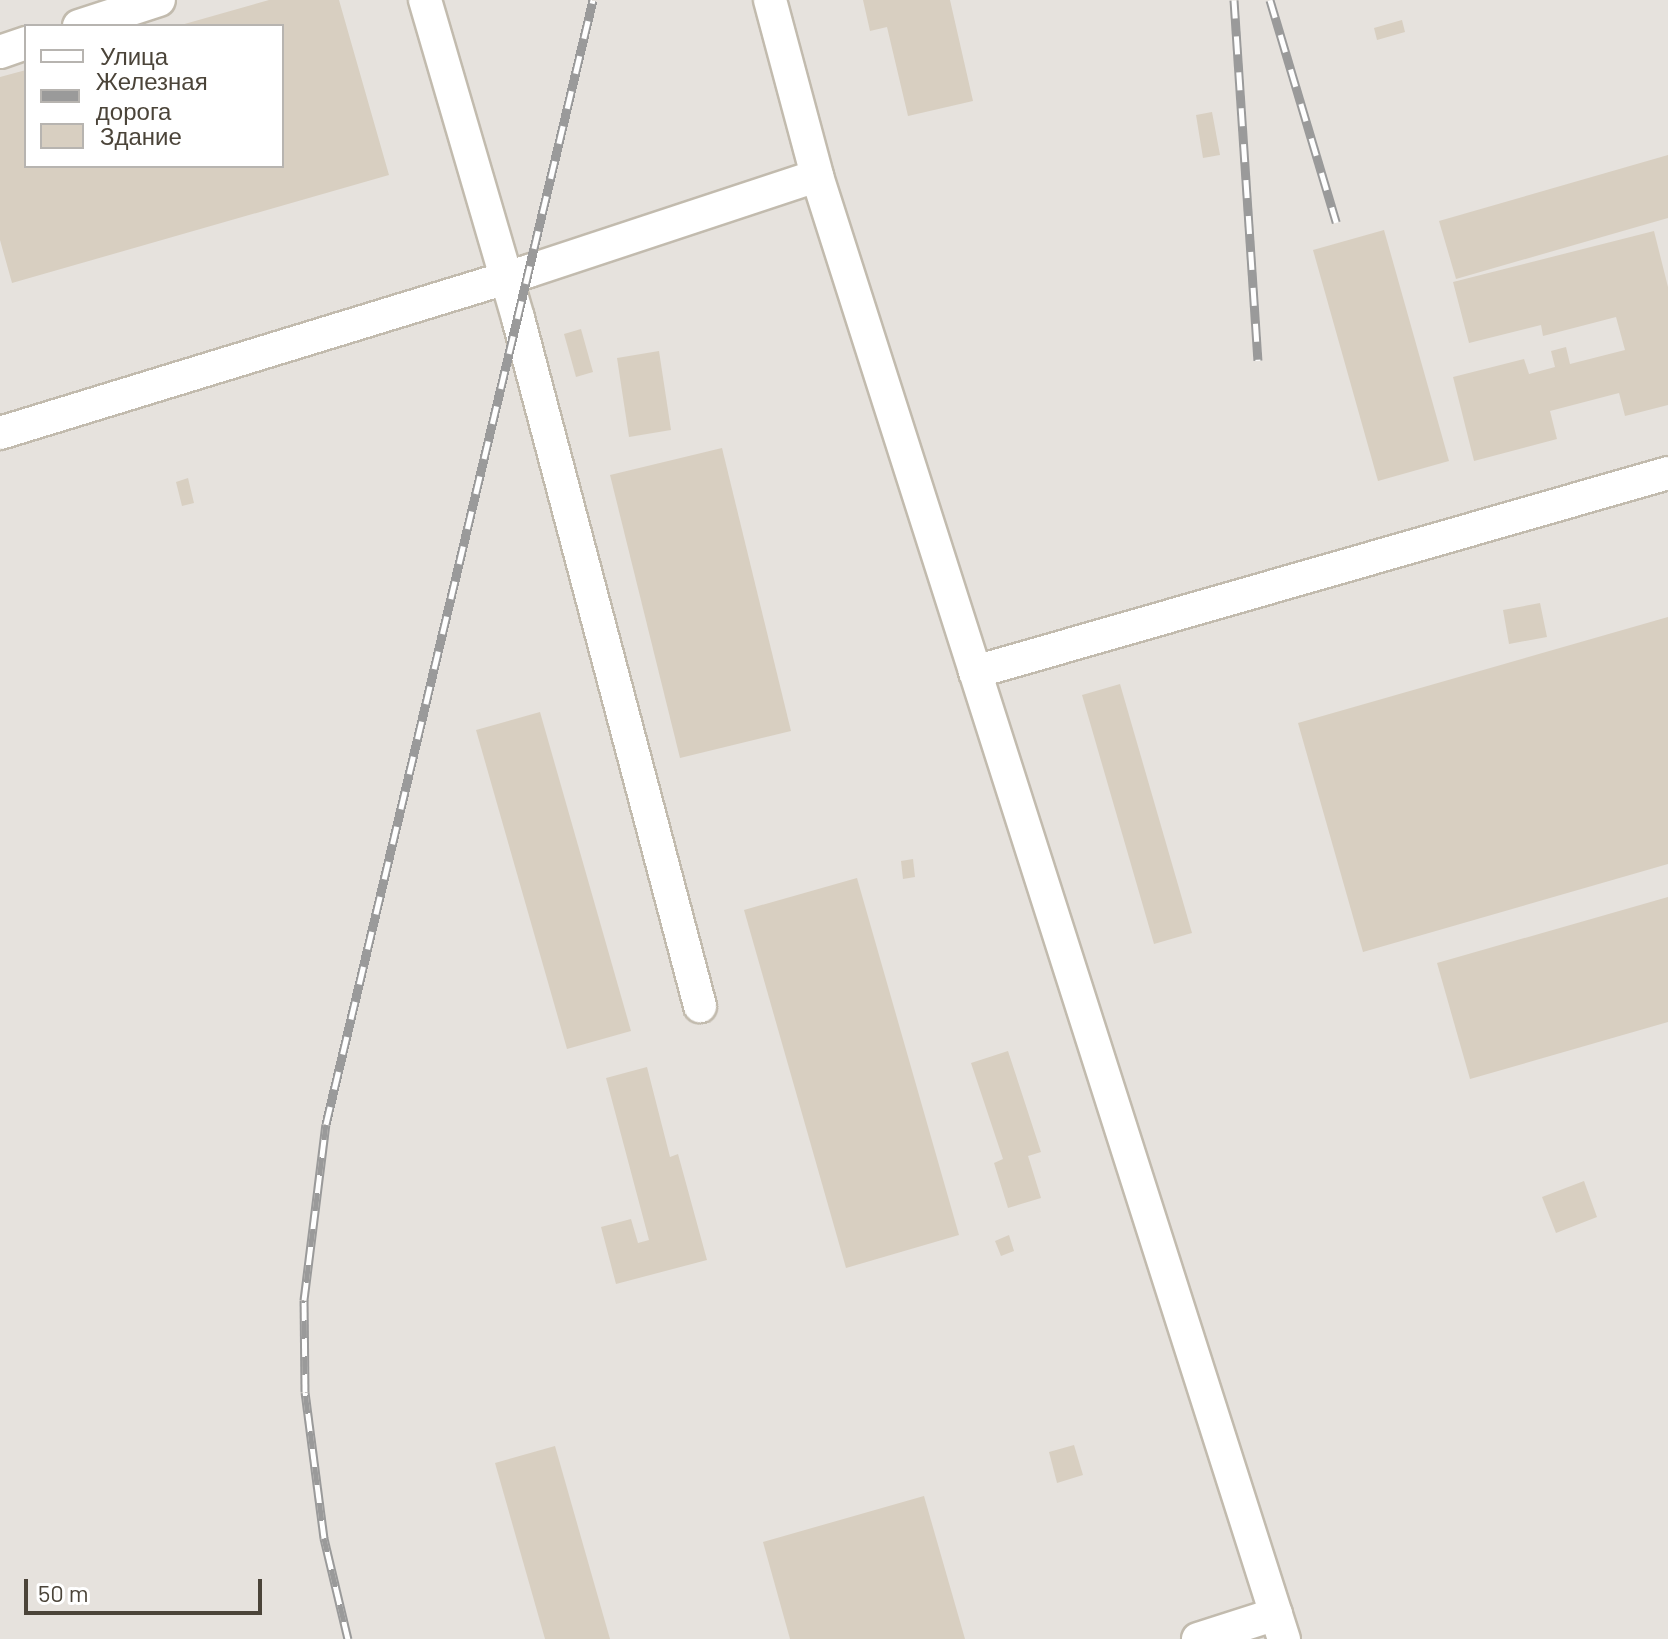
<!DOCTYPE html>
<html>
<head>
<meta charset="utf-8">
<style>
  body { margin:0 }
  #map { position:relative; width:1668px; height:1639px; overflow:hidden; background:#f6f3ec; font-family:Barlow,sans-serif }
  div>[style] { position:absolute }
  .industrial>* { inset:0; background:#e6e2dd }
  .building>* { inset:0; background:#d8cfc1 }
  .roads { filter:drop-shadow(2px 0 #c2bbae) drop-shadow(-2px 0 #c2bbae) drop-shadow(0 2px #c2bbae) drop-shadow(0 -2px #c2bbae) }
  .minor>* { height:32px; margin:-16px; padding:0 16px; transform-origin:16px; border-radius:16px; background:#fff }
  .rail>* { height:9px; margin-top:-4.5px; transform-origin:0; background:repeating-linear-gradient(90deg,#fff 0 18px,#9a9a9a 0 36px); box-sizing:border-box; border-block:2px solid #9a9a9a }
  span { translate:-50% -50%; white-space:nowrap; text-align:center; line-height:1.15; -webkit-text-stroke:7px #fff; paint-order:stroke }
  .legend { position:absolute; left:24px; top:24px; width:260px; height:144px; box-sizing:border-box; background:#fff; border:2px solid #b7b4b0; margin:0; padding:10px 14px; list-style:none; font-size:24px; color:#4b4439 }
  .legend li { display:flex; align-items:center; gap:16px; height:40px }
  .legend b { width:40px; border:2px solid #b7b4b0 }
  .scale { position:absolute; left:24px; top:1579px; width:238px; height:36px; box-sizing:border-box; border:4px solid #4b4439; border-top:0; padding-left:10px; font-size:24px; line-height:28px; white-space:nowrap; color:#4b4439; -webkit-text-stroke:6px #fff; paint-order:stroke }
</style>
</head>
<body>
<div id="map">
  <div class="industrial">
    <i style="clip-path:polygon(evenodd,0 0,1668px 0,1668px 1639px,0 1639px,0 0,26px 26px,282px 26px,282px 166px,26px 166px,26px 26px)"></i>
  </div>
  <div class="building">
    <i style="clip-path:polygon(269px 0,339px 0,389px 175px,12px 283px,0 240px,0 77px,26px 70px,26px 166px,282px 166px,282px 26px,181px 25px)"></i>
    <i style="clip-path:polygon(863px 0,950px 0,973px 101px,908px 116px,887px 27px,870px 31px)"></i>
    <i style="clip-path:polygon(1402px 20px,1405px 32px,1377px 40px,1374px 28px)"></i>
    <i style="clip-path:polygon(1212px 112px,1220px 155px,1203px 158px,1196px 115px)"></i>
    <i style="clip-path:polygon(1668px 155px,1668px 218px,1456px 279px,1439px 221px)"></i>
    <i style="clip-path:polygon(1384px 230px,1449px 461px,1378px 481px,1313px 250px)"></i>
    <i style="clip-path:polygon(1654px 231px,1668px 287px,1668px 405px,1625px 416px,1619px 393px,1550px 411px,1557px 439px,1474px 461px,1453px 377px,1524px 359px,1529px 374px,1555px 367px,1551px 351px,1566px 347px,1570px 364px,1625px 350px,1616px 317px,1543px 336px,1541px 325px,1469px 343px,1453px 282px)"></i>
    <i style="clip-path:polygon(581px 329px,593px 372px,576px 377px,564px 334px)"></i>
    <i style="clip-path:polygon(659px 351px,671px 430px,629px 437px,617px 358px)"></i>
    <i style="clip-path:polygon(722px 448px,791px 731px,680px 758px,610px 475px)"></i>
    <i style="clip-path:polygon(188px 478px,194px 503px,182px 506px,176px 482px)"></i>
    <i style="clip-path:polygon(1540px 603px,1547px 637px,1509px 644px,1503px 610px)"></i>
    <i style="clip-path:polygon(1668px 617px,1668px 864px,1363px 952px,1298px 723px)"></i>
    <i style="clip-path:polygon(1120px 684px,1192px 933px,1154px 944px,1082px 695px)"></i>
    <i style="clip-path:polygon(540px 712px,631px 1031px,567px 1049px,476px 730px)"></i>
    <i style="clip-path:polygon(913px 859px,915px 877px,903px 879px,901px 861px)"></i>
    <i style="clip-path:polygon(857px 878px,959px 1235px,846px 1268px,744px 910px)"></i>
    <i style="clip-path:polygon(1668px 897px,1668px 1022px,1470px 1079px,1437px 963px)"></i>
    <i style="clip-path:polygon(1008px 1051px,1041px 1152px,1028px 1156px,1041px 1198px,1008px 1208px,994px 1163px,1003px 1159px,971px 1063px)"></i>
    <i style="clip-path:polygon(647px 1067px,670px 1157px,678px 1154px,707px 1260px,616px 1284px,601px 1227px,631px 1219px,638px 1243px,649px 1240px,606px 1078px)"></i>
    <i style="clip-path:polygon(1584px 1181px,1597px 1217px,1556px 1233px,1542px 1197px)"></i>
    <i style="clip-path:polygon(1009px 1235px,1014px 1251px,1001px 1256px,995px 1241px)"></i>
    <i style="clip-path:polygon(1074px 1445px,1083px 1475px,1057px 1483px,1049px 1452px)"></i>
    <i style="clip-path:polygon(555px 1446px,610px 1639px,545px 1639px,495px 1463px)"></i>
    <i style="clip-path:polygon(924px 1496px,965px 1639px,790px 1639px,763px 1542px)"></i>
  </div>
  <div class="roads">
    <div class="minor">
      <i style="left:425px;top:0;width:331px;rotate:73.7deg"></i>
      <i style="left:518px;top:318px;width:712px;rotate:75.18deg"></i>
      <i style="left:770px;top:0;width:182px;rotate:75deg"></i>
      <i style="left:817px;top:176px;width:1536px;rotate:72.3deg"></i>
      <i style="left:79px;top:26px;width:84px;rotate:-18deg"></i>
      <i style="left:0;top:52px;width:28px;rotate:-19deg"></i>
      <i style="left:0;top:433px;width:553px;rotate:-17.03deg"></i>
      <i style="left:529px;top:271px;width:303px;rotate:-18.3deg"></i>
      <i style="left:975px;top:672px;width:721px;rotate:-16.02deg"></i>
      <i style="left:1198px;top:1639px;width:82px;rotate:-17.8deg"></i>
    </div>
  </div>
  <div class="rail">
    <i style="left:1234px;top:0;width:361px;rotate:86.2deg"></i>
    <i style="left:1270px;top:0;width:232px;rotate:73.4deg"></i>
    <i style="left:348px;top:1639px;width:104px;rotate:-103.4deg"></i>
    <i style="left:324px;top:1538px;width:147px;rotate:-97.4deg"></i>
    <i style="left:305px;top:1392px;width:92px;rotate:-90.6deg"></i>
    <i style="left:304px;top:1300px;width:177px;rotate:-82.9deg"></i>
    <i style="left:326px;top:1124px;width:1155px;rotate:-76.64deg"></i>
  </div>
  <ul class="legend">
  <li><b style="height:10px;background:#fff"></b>Улица</li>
  <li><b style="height:10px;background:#9a9a9a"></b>Железная дорога</li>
  <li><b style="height:22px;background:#d8cfc1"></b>Здание</li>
  </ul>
  <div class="scale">50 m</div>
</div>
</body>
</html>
